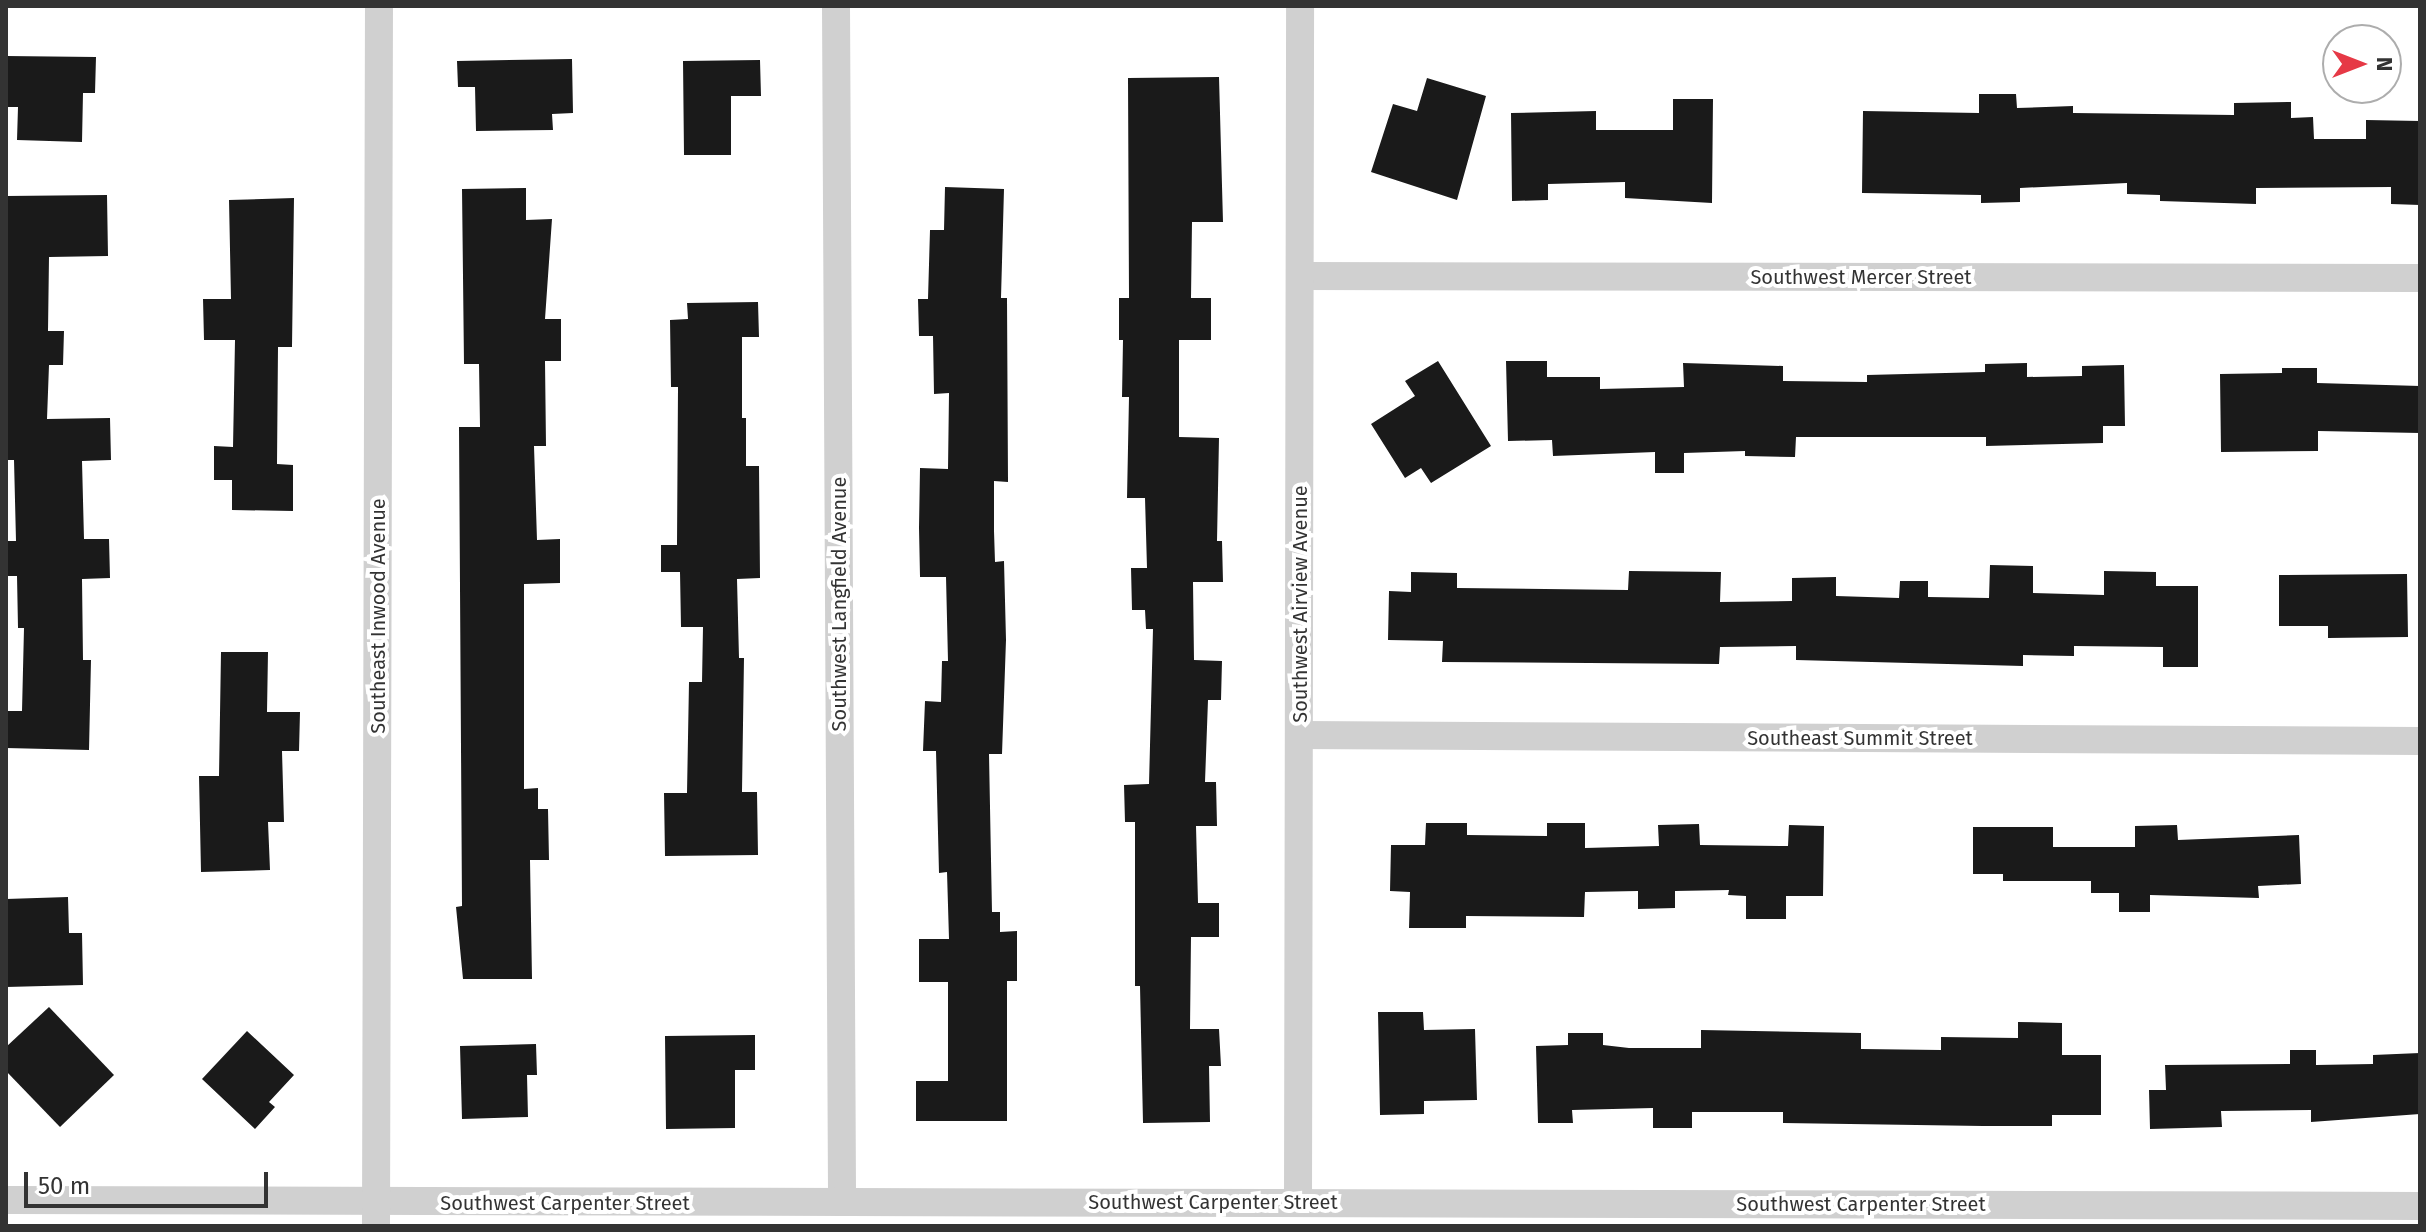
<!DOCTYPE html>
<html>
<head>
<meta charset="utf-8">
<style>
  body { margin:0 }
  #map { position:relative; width:2426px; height:1232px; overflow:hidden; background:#fff; font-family:"Fira Sans",sans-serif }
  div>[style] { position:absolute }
  .building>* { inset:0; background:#1a1a1a }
  .street>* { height:28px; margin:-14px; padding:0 14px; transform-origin:14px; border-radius:14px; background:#d0d0d0 }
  span { translate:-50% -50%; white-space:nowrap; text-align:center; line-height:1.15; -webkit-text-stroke:8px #fff; paint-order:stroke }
  .street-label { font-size:20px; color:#333 }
  .frame { position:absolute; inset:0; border:8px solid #333; pointer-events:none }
  .north { position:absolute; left:2322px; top:24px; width:80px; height:80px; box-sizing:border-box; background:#fff; border:2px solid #adadad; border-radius:50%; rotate:90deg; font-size:22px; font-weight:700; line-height:32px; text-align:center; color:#333 }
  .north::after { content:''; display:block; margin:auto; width:28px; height:36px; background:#e63946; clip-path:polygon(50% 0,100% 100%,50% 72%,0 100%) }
  .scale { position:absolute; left:24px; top:1172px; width:244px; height:36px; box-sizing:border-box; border:4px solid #333; border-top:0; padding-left:10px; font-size:24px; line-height:28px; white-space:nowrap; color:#333; -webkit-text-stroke:6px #fff; paint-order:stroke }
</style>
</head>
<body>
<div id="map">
  <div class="building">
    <i style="clip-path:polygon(6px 56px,96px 57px,95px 93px,83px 93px,82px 142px,17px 140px,18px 107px,6px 107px)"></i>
    <i style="clip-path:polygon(572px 59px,573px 113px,552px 114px,553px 130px,476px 131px,475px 87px,458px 87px,457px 61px)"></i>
    <i style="clip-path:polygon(760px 60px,761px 96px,731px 96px,731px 155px,684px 155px,683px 61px)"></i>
    <i style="clip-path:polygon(1219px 77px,1223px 222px,1192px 222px,1191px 298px,1211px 298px,1211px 340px,1179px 340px,1179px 437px,1219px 438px,1217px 541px,1222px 541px,1223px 582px,1193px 582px,1194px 660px,1222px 661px,1221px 700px,1208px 700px,1205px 782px,1216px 782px,1217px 826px,1196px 826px,1198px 903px,1219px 903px,1219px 937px,1191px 937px,1190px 1029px,1219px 1029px,1221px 1066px,1209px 1066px,1210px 1122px,1143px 1123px,1140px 986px,1135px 986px,1135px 822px,1125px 822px,1124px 785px,1149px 784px,1153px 629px,1146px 629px,1145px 610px,1132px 610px,1131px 568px,1147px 568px,1145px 498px,1127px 498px,1129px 397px,1122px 397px,1123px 340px,1119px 340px,1119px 298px,1129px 298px,1128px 78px)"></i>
    <i style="clip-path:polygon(1427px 78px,1486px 96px,1457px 200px,1371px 172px,1393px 104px,1417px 111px)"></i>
    <i style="clip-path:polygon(1979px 94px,2016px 94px,2017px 108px,2073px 106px,2073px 113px,2234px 115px,2234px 103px,2291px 102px,2291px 118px,2313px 117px,2314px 139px,2366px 139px,2366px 120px,2420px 121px,2420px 205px,2391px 204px,2391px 187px,2256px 188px,2256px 204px,2160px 201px,2160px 195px,2127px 194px,2127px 183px,2020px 188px,2020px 202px,1981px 203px,1981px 195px,1862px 193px,1863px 111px,1979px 113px)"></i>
    <i style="clip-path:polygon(1673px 99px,1713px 99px,1712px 203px,1625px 198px,1625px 182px,1548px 184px,1548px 200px,1512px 201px,1511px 113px,1596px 111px,1596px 130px,1673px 130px)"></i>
    <i style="clip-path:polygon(945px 187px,1004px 189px,1001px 298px,1007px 298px,1008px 482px,994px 481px,994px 531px,995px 562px,1004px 561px,1006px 640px,1002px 754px,989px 754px,992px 912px,1000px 912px,1000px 932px,1017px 931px,1017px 981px,1007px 981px,1007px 1121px,916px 1121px,916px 1081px,948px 1081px,948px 982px,919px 982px,919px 939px,949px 939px,947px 872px,939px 873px,936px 751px,923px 751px,925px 701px,941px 702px,942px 661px,948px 661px,946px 577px,920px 577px,919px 528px,920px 468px,948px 469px,949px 393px,934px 394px,933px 336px,919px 336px,918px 299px,928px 299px,930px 230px,944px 230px)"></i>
    <i style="clip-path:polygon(526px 188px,526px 220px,552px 219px,545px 319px,561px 319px,561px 361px,545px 361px,546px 446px,534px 446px,537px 540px,560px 539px,560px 583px,524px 584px,524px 789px,538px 788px,538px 809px,548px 809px,549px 860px,530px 860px,532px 979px,463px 979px,456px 907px,462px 906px,459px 427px,480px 427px,479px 364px,464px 364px,462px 189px)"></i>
    <i style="clip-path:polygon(107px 195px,108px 256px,49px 257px,48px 331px,64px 331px,63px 365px,49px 365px,47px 419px,110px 418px,111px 460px,82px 461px,84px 539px,109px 539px,110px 578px,82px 579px,83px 660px,91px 660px,89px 750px,6px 748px,6px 711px,22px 711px,24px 628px,18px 628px,17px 576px,6px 576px,6px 541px,16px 541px,14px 460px,6px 460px,6px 196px)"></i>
    <i style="clip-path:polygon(294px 198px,292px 347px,278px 347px,277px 464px,293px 465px,293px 511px,232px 510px,232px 480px,214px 480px,214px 446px,233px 447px,235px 340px,204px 340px,203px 299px,231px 299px,229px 200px)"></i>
    <i style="clip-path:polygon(758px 302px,759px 337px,742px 337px,742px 418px,746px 418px,746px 466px,759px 466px,760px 578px,737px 579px,739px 658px,744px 658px,742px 792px,757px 792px,758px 855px,665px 856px,664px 793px,687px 793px,689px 682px,702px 682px,703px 627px,681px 627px,680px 572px,661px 572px,661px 545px,677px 545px,678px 387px,671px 387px,670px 320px,688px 319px,687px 303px)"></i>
    <i style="clip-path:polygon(1438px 361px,1491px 446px,1431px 483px,1421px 468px,1405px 478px,1371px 424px,1415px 396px,1405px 381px)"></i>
    <i style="clip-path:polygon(1506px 361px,1547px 361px,1547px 377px,1600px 377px,1600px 389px,1684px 387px,1683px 363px,1783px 366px,1783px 381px,1867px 382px,1867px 375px,1985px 372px,1985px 364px,2027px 363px,2027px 377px,2082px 376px,2082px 366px,2124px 365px,2125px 426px,2103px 426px,2103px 443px,1986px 446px,1986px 437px,1796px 437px,1795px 457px,1745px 456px,1745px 451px,1684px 453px,1684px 473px,1655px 473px,1655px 452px,1553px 456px,1552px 440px,1508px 441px)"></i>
    <i style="clip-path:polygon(2282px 368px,2317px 368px,2317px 383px,2420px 386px,2420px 433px,2318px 431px,2318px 451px,2221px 452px,2220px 374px,2282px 373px)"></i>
    <i style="clip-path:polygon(1990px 565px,2033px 566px,2033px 593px,2104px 595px,2104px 571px,2156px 572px,2156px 586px,2198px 586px,2198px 667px,2163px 667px,2163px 647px,2074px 646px,2074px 656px,2023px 655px,2023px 666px,1796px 660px,1796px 646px,1720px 647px,1719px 664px,1442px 662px,1443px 641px,1388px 640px,1389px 591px,1411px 592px,1411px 572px,1457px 573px,1457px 588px,1628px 590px,1629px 571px,1721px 572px,1720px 602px,1792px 601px,1792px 578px,1836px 577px,1836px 596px,1899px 598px,1900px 581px,1928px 581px,1928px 597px,1989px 598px)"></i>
    <i style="clip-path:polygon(2407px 574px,2408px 637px,2328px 638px,2328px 626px,2279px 626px,2279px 575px)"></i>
    <i style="clip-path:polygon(221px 652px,268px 652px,267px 712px,300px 712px,299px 751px,282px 751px,284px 822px,268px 822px,270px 870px,201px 872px,199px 776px,219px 776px)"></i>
    <i style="clip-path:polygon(1426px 823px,1467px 823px,1467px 835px,1547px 836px,1547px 823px,1585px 823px,1585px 848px,1659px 846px,1658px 825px,1699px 824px,1700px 845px,1788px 846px,1789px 825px,1824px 826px,1823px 896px,1786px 896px,1786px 919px,1746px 919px,1746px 896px,1728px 895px,1729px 890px,1675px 891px,1675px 908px,1638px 909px,1638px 891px,1585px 892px,1584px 917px,1466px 916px,1466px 928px,1409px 928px,1410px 892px,1390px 891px,1391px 845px,1425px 845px)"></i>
    <i style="clip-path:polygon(2177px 825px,2178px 840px,2299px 835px,2301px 884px,2258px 886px,2259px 898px,2150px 895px,2150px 912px,2119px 912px,2119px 893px,2091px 893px,2091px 881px,2003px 881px,2003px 874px,1973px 874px,1973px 827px,2053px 827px,2053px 847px,2135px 847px,2135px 826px)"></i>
    <i style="clip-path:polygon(68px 897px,69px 933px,82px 933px,83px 985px,6px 987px,6px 899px)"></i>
    <i style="clip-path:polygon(49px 1007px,114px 1075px,60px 1127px,6px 1071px,6px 1047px)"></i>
    <i style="clip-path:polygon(1378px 1012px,1423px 1012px,1424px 1030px,1475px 1029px,1477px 1100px,1424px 1101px,1424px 1114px,1380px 1115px)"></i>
    <i style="clip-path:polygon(2018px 1022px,2062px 1023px,2062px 1055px,2101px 1055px,2101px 1115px,2052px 1115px,2052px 1126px,1983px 1126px,1783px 1123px,1783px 1112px,1692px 1112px,1692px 1128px,1653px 1128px,1653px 1108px,1572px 1110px,1573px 1123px,1538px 1123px,1536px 1046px,1568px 1045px,1568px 1033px,1603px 1033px,1603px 1045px,1629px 1048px,1701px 1048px,1701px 1030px,1861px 1033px,1861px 1049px,1941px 1050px,1941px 1037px,2018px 1038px)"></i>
    <i style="clip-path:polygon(247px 1031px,294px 1075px,269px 1102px,275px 1107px,255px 1129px,202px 1079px)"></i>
    <i style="clip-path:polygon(755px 1035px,755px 1070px,735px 1070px,735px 1128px,666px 1129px,665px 1036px)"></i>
    <i style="clip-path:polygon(536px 1044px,537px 1075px,527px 1075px,528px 1117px,462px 1119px,460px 1046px)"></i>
    <i style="clip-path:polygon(2290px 1050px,2316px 1050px,2316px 1065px,2373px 1064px,2373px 1055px,2420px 1053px,2420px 1114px,2311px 1122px,2311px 1110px,2221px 1111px,2222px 1127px,2150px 1129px,2149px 1090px,2166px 1090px,2165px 1065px,2290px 1064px)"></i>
  </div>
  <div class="street">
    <i style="left:836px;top:6px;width:1196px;rotate:89.71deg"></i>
    <i style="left:1301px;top:276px;width:1119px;rotate:0.1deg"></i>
    <i style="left:1300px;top:735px;width:1120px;rotate:0.31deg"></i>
    <i style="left:6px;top:1200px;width:2414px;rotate:0.14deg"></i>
    <i style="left:1298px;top:1202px;width:1196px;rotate:-89.9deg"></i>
    <i style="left:376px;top:1226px;width:1220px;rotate:-89.86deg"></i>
  </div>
  <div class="street-label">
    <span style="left:1861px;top:277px">Southwest Mercer Street</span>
    <span style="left:839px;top:604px;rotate:-90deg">Southwest Langfield Avenue</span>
    <span style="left:1300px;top:604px;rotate:-90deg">Southwest Airview Avenue</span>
    <span style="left:378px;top:616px;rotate:-90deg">Southeast Inwood Avenue</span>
    <span style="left:1860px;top:738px">Southeast Summit Street</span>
    <span style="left:1213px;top:1202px">Southwest Carpenter Street</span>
    <span style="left:565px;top:1203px">Southwest Carpenter Street</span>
    <span style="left:1861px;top:1204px">Southwest Carpenter Street</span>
  </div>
  <div class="frame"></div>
  <div class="north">N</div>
  <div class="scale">50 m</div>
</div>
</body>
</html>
